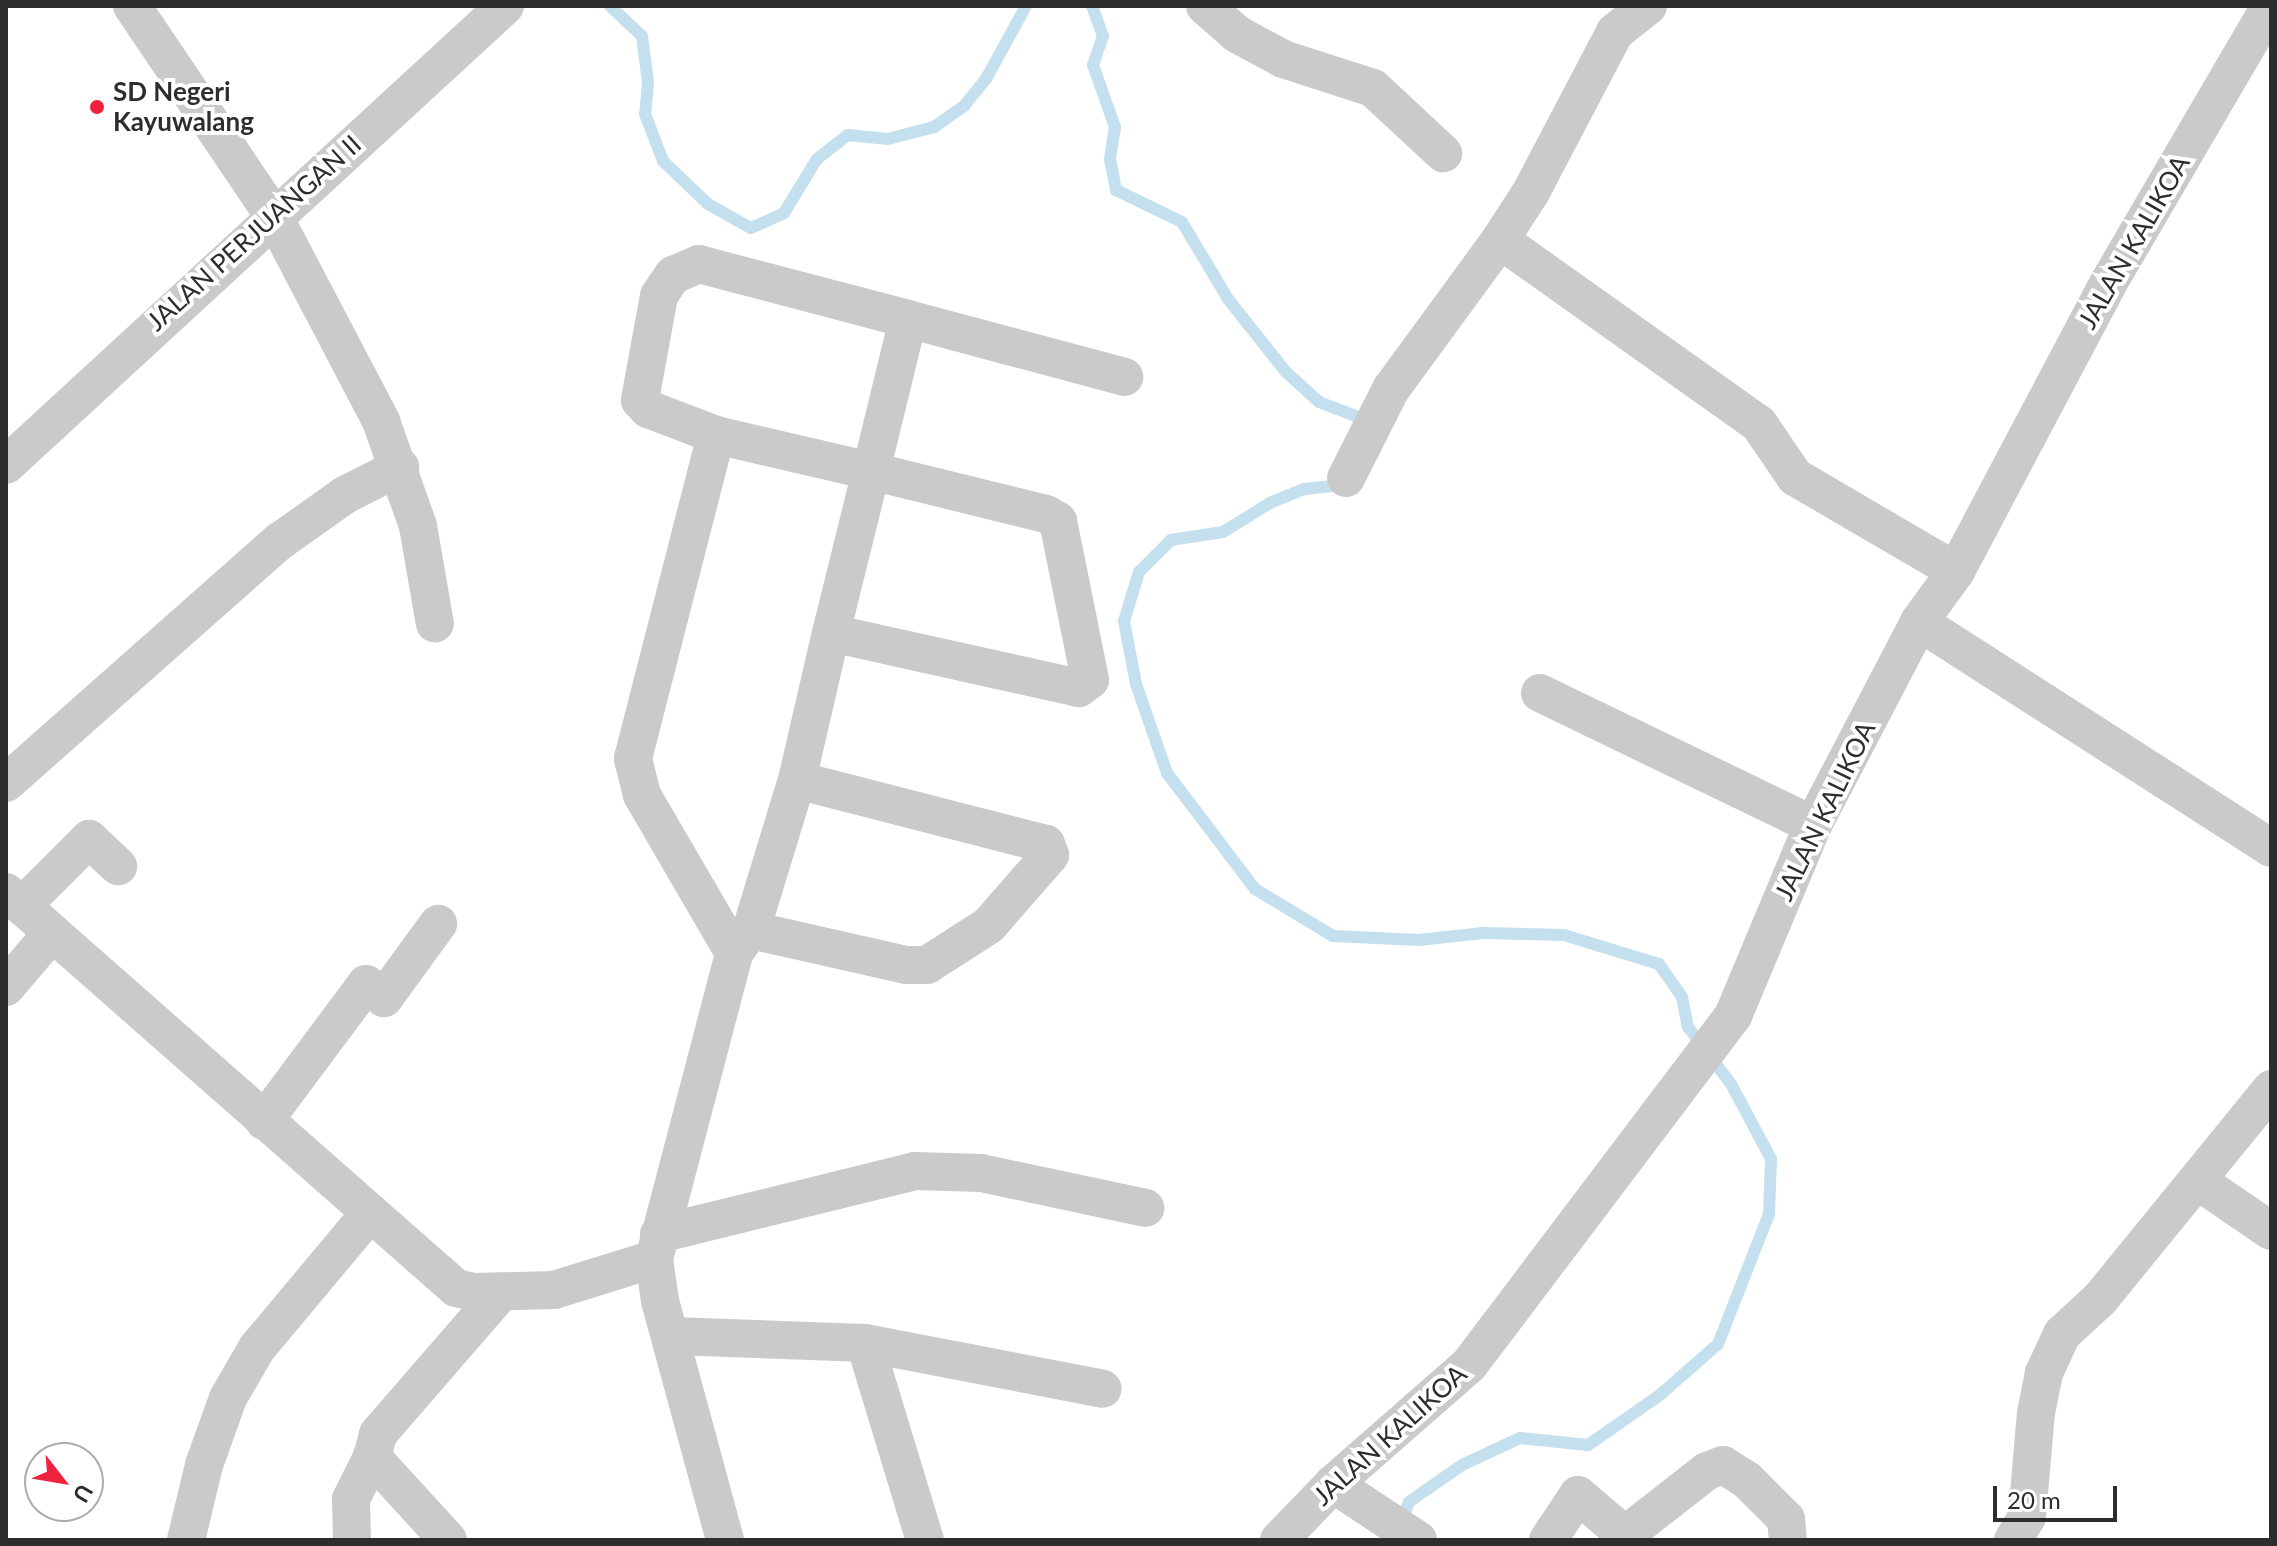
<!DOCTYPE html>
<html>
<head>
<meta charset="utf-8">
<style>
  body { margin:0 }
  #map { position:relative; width:2277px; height:1546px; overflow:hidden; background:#fff; font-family:Lato,sans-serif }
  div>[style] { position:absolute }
  .stream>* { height:12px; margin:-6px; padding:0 6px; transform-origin:6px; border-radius:6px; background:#c4dfed }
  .minor>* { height:38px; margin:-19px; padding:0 19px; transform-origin:19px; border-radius:19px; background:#cacaca }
  .dots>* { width:22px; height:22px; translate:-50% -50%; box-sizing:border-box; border:4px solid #fff; border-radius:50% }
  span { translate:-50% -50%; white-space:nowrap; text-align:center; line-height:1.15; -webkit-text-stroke:8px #fff; paint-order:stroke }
  .poi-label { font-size:26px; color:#2d2d2d; font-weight:700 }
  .left { translate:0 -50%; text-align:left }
  .street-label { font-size:26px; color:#2d2d2d }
  .frame { position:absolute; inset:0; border:8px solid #2d2d2d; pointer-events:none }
  .north { position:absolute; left:24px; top:1442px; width:80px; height:80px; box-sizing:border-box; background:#fff; border:2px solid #ababab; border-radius:50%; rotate:121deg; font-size:22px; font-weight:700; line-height:32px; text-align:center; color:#2d2d2d }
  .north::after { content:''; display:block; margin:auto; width:28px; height:36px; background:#ef233d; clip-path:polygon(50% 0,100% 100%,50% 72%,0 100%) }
  .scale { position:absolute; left:1993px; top:1486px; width:124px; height:36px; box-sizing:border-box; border:4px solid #2d2d2d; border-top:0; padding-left:10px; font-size:24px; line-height:28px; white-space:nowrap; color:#2d2d2d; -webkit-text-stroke:6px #fff; paint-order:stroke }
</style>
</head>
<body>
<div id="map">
  <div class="stream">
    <i style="left:610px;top:6px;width:44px;rotate:43.2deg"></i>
    <i style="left:642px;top:36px;width:46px;rotate:82.6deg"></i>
    <i style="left:648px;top:82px;width:32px;rotate:95deg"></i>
    <i style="left:645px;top:114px;width:50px;rotate:69deg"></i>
    <i style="left:663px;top:161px;width:62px;rotate:43.7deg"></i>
    <i style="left:708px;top:204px;width:49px;rotate:29.2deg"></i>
    <i style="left:751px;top:228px;width:36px;rotate:-24deg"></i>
    <i style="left:784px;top:213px;width:63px;rotate:-58.6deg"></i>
    <i style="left:817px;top:159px;width:39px;rotate:-38deg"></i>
    <i style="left:848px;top:135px;width:40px;rotate:5.7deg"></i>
    <i style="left:888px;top:139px;width:48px;rotate:-14.6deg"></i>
    <i style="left:934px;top:127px;width:37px;rotate:-35deg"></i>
    <i style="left:964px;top:106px;width:35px;rotate:-51deg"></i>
    <i style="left:986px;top:79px;width:83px;rotate:-61.3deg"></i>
    <i style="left:1092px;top:6px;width:32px;rotate:70deg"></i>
    <i style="left:1103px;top:36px;width:31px;rotate:109deg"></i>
    <i style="left:1093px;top:65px;width:66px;rotate:70.5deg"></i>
    <i style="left:1115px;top:127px;width:32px;rotate:99deg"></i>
    <i style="left:1110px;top:159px;width:32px;rotate:79deg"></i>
    <i style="left:1116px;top:190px;width:73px;rotate:25.9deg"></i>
    <i style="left:1182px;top:222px;width:90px;rotate:59.1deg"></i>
    <i style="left:1228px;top:299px;width:92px;rotate:51.6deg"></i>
    <i style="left:1285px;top:371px;width:46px;rotate:42.4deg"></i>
    <i style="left:1319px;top:402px;width:45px;rotate:20.9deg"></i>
    <i style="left:1361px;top:418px;width:10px;rotate:79deg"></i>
    <i style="left:1338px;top:476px;width:11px;rotate:117deg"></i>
    <i style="left:1333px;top:486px;width:29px;rotate:174deg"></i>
    <i style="left:1304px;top:489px;width:37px;rotate:158deg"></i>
    <i style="left:1270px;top:503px;width:55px;rotate:148.3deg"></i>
    <i style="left:1223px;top:532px;width:53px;rotate:171.3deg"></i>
    <i style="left:1171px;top:540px;width:45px;rotate:135deg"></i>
    <i style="left:1139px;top:572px;width:51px;rotate:107deg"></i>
    <i style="left:1124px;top:621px;width:64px;rotate:79.2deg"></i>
    <i style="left:1136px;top:684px;width:94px;rotate:70.8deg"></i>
    <i style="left:1167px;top:773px;width:146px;rotate:52.8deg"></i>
    <i style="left:1255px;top:889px;width:91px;rotate:31.1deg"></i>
    <i style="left:1333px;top:936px;width:86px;rotate:2.7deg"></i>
    <i style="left:1419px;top:940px;width:64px;rotate:-6.2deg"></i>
    <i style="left:1483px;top:933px;width:81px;rotate:1.4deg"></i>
    <i style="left:1564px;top:935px;width:99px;rotate:17deg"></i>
    <i style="left:1659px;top:964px;width:40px;rotate:55.1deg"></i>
    <i style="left:1682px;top:997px;width:31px;rotate:79deg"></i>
    <i style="left:1688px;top:1027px;width:71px;rotate:53deg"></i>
    <i style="left:1731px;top:1084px;width:85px;rotate:61.9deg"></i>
    <i style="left:1771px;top:1159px;width:55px;rotate:92.1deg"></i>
    <i style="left:1769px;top:1214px;width:140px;rotate:111.4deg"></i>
    <i style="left:1718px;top:1344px;width:77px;rotate:138.7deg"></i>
    <i style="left:1660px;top:1395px;width:88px;rotate:145.2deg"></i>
    <i style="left:1588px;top:1445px;width:68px;rotate:-174.1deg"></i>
    <i style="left:1520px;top:1438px;width:64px;rotate:155deg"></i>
    <i style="left:1462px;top:1465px;width:65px;rotate:145.1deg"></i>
    <i style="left:1409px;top:1502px;width:22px;rotate:111deg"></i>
  </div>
  <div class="minor">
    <i style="left:132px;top:6px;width:252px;rotate:56deg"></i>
    <i style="left:273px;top:215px;width:233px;rotate:62.3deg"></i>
    <i style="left:381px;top:421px;width:111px;rotate:70.6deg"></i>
    <i style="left:418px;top:526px;width:99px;rotate:80.2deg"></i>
    <i style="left:1205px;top:6px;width:43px;rotate:41.2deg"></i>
    <i style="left:1237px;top:34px;width:52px;rotate:28.5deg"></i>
    <i style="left:1283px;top:59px;width:95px;rotate:17.9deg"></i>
    <i style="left:1373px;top:88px;width:96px;rotate:42.9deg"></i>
    <i style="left:1648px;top:6px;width:42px;rotate:141.8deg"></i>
    <i style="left:1615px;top:32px;width:181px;rotate:117.7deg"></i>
    <i style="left:1531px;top:192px;width:57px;rotate:122.9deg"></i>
    <i style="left:1500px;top:240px;width:318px;rotate:35.4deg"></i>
    <i style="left:1759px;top:424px;width:64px;rotate:55.8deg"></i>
    <i style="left:1795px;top:477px;width:186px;rotate:30.3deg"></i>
    <i style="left:908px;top:319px;width:224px;rotate:15deg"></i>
    <i style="left:716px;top:435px;width:334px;rotate:104.4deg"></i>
    <i style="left:633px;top:759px;width:37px;rotate:76deg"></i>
    <i style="left:642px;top:795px;width:183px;rotate:59.8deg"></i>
    <i style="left:6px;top:465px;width:678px;rotate:-42.61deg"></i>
    <i style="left:1346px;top:478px;width:100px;rotate:-63.2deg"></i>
    <i style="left:1391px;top:389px;width:185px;rotate:-53.8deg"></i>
    <i style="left:1919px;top:622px;width:418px;rotate:32.7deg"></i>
    <i style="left:1540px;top:693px;width:303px;rotate:25.8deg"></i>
    <i style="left:6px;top:783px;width:366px;rotate:-41.5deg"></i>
    <i style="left:280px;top:541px;width:80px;rotate:-35.3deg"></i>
    <i style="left:345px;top:495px;width:62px;rotate:-27deg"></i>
    <i style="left:6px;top:892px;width:599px;rotate:41.35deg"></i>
    <i style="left:456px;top:1288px;width:17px;rotate:13deg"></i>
    <i style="left:473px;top:1292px;width:81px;rotate:-1.4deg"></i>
    <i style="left:554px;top:1290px;width:105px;rotate:-17.2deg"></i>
    <i style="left:22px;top:906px;width:95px;rotate:-45deg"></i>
    <i style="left:89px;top:839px;width:40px;rotate:43deg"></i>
    <i style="left:751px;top:930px;width:159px;rotate:12.7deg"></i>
    <i style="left:906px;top:965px;width:21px"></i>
    <i style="left:927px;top:965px;width:74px;rotate:-32.8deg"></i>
    <i style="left:989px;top:925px;width:93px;rotate:-48.9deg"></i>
    <i style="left:1050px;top:855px;width:12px;rotate:-110deg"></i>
    <i style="left:1046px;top:844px;width:257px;rotate:-165.6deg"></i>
    <i style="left:6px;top:987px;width:71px;rotate:-49.6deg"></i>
    <i style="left:264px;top:1121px;width:171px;rotate:-53.3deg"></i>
    <i style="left:366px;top:984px;width:23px;rotate:38deg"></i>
    <i style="left:384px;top:998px;width:92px;rotate:-53.9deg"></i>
    <i style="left:2198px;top:1181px;width:88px;rotate:34.4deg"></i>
    <i style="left:659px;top:1234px;width:264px;rotate:-13.8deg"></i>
    <i style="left:915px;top:1171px;width:66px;rotate:1.7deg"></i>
    <i style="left:981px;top:1173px;width:168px;rotate:12deg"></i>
    <i style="left:673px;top:1336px;width:192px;rotate:2.1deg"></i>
    <i style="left:865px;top:1343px;width:242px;rotate:10.9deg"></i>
    <i style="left:865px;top:1343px;width:206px;rotate:73.1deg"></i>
    <i style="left:1333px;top:1484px;width:102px;rotate:33.4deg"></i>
    <i style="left:186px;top:1540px;width:77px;rotate:-76.5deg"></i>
    <i style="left:204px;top:1465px;width:71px;rotate:-70.3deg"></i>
    <i style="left:228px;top:1398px;width:58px;rotate:-59.9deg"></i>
    <i style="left:257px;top:1348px;width:176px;rotate:-50.1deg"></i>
    <i style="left:352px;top:1540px;width:41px;rotate:-91.4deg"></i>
    <i style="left:351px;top:1499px;width:47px;rotate:-63.4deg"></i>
    <i style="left:448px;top:1540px;width:113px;rotate:-132.5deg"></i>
    <i style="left:372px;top:1457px;width:24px;rotate:-75deg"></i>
    <i style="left:378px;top:1434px;width:188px;rotate:-49.1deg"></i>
    <i style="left:725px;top:1540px;width:248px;rotate:-105.2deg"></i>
    <i style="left:660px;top:1301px;width:42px;rotate:-98.1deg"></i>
    <i style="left:654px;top:1259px;width:316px;rotate:-75.3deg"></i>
    <i style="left:734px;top:953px;width:29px;rotate:-54deg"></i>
    <i style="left:751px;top:930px;width:157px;rotate:-73deg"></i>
    <i style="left:797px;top:780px;width:151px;rotate:-77deg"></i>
    <i style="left:831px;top:633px;width:167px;rotate:-76.1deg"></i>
    <i style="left:871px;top:471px;width:156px;rotate:-76.3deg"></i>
    <i style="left:908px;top:319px;width:216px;rotate:-165.3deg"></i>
    <i style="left:699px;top:264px;width:28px;rotate:157deg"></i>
    <i style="left:673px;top:275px;width:25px;rotate:124deg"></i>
    <i style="left:659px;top:296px;width:106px;rotate:100.4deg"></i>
    <i style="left:640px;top:400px;width:12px;rotate:48deg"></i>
    <i style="left:648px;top:409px;width:73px;rotate:20.9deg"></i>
    <i style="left:716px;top:435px;width:159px;rotate:13.1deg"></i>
    <i style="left:871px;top:471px;width:180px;rotate:13.8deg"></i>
    <i style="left:1046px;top:514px;width:14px;rotate:30deg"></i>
    <i style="left:1058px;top:521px;width:162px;rotate:78.6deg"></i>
    <i style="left:1090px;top:680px;width:14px;rotate:144deg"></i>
    <i style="left:1079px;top:688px;width:254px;rotate:-167.5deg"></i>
    <i style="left:1279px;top:1540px;width:78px;rotate:-46deg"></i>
    <i style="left:1333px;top:1484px;width:181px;rotate:-41.2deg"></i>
    <i style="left:1469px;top:1365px;width:438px;rotate:-52.9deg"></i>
    <i style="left:1733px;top:1016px;width:207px;rotate:-67.3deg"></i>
    <i style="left:1813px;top:825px;width:229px;rotate:-62.4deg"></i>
    <i style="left:1919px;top:622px;width:63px;rotate:-54deg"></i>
    <i style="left:1956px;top:571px;width:327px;rotate:-62.1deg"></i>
    <i style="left:2109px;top:282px;width:320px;rotate:-59.7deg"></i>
    <i style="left:1548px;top:1540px;width:54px;rotate:-56.3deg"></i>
    <i style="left:1578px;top:1495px;width:62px;rotate:40.4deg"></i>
    <i style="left:1625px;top:1535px;width:104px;rotate:-38deg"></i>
    <i style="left:1707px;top:1471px;width:17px;rotate:-21deg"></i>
    <i style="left:1723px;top:1465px;width:28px;rotate:32deg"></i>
    <i style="left:1747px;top:1480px;width:55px;rotate:45deg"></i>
    <i style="left:1786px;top:1519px;width:21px;rotate:85deg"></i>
    <i style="left:2013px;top:1540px;width:27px;rotate:-59deg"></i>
    <i style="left:2027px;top:1517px;width:104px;rotate:-85.1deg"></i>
    <i style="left:2036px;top:1413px;width:41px;rotate:-78.7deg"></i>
    <i style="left:2044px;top:1373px;width:43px;rotate:-65.2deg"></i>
    <i style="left:2062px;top:1334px;width:52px;rotate:-42.6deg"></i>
    <i style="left:2100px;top:1299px;width:271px;rotate:-50.8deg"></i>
  </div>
  <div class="dots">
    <i style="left:97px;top:107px;background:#ef233d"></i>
  </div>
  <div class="poi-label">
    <span class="left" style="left:113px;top:107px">SD Negeri<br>Kayuwalang</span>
  </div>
  <div class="street-label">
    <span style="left:254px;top:233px;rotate:-42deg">JALAN PERJUANGAN II</span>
    <span style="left:2134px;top:242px;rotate:-60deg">JALAN KALIKOA</span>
    <span style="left:1825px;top:811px;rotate:-64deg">JALAN KALIKOA</span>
    <span style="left:1390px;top:1435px;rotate:-42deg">JALAN KALIKOA</span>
  </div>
  <div class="frame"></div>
  <div class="north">U</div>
  <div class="scale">20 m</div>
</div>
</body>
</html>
